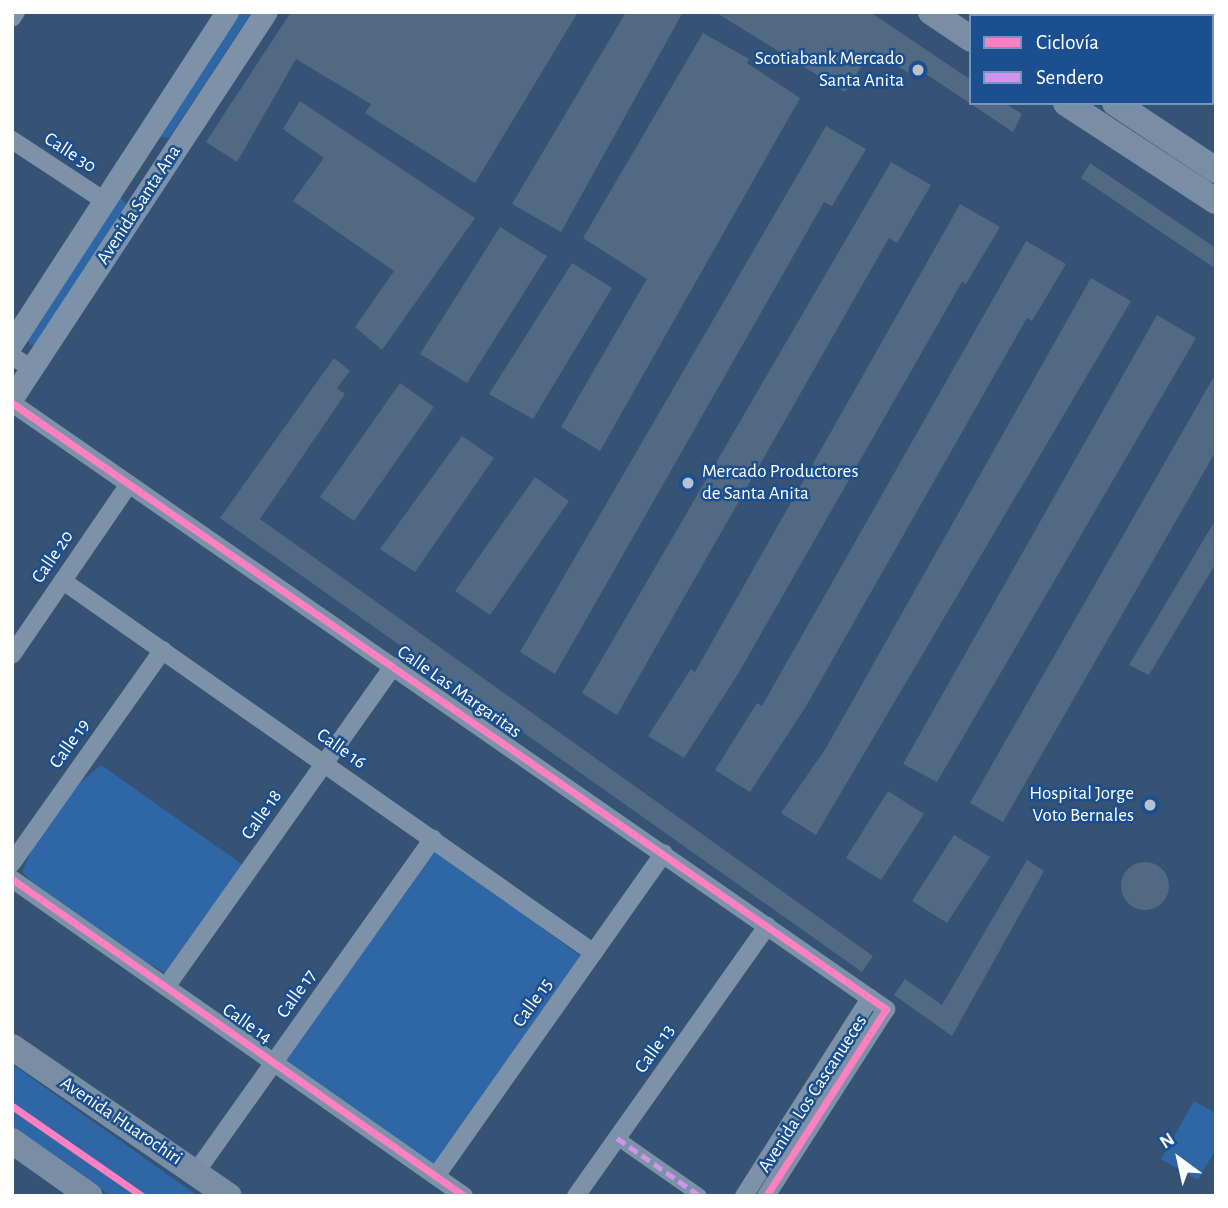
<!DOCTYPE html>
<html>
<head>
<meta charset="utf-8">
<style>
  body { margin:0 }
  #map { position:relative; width:1228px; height:1208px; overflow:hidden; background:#365274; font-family:"Alegreya Sans",sans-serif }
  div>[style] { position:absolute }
  .green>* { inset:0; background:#2f66a5 }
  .building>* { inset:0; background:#526984 }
  .round { border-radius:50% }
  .pedestrian>* { height:14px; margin:-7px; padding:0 7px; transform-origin:7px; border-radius:7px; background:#7d92a8 }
  .minor>* { height:18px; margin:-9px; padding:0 9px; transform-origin:9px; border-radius:9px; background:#7d92a8 }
  .tertiary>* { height:23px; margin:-11.5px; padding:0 11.5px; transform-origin:11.5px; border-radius:11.5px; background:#7d92a8 }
  .secondary>* { height:26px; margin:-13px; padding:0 13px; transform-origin:13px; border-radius:13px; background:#798da4 }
  .quiet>* { height:5px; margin-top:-2.5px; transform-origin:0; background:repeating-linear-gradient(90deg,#d193ec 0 10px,transparent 0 15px) }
  .cycleway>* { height:7px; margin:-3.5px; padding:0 3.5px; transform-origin:3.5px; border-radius:3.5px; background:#ff80c0 }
  .dots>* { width:19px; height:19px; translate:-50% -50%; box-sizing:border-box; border:4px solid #1b4f8f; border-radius:50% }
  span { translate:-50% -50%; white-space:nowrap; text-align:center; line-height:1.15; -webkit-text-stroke:5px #1b4f8f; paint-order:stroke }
  .poi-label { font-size:19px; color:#fff }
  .right { translate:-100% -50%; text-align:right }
  .left { translate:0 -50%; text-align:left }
  .street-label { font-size:19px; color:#fff }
  .frame { position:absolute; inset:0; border:14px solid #fff; pointer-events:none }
  .legend { position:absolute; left:969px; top:14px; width:245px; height:91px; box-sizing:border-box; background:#1b4f8f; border:2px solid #7695bc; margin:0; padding:9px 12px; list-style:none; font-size:21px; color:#fff }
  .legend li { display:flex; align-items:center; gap:14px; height:35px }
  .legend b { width:35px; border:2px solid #7695bc }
  .north { position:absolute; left:1144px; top:1124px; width:70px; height:70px; -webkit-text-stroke:5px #1b4f8f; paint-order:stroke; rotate:327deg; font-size:19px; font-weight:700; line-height:28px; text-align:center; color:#fff }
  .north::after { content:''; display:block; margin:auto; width:24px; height:32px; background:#fff; clip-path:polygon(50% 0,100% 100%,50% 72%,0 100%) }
</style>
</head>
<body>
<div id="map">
  <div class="green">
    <i style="clip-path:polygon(236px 12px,252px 12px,169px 138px,159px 137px)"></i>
    <i style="clip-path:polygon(119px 196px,126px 204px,38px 345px,30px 345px,27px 338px)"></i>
    <i style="clip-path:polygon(101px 765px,243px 865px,167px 974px,59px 912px,22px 872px,50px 809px)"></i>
    <i style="clip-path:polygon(434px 849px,582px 957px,433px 1166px,281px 1058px)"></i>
    <i style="clip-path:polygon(12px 1064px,198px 1196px,111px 1196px,12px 1126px)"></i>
    <i style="clip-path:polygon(1194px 1101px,1216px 1113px,1216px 1149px,1198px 1180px,1161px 1159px)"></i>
  </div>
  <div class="building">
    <i style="clip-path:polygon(291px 12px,578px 12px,475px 183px,365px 113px,371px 104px,296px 59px,237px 162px,206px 142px)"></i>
    <i style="clip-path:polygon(626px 12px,683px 12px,561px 232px,512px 204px)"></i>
    <i style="clip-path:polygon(715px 12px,870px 12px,971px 80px,971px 103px,1005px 103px,1022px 114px,1013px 132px,914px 66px,910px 74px,872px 50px,845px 92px)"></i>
    <i style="clip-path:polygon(703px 33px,749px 59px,747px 63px,800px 98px,600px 451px,561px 427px,647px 279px,583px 238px)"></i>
    <i style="clip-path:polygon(300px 101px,475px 218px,382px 350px,355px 327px,394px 271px,293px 201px,324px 158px,283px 129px)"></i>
    <i style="clip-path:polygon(826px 126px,866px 149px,832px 206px,824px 202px,555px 674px,520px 652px)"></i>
    <i style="clip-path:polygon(891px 162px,931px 185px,897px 243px,889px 238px,617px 715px,582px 693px)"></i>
    <i style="clip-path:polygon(1090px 163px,1216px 248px,1216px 269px,1081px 178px)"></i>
    <i style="clip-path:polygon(960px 204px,1000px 227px,966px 284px,962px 282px,738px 674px,684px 758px,648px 736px,691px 669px,695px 672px)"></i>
    <i style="clip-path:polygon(500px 227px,547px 256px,467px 383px,420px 354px)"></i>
    <i style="clip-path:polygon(1026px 241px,1066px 264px,1032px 321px,1027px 318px,805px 708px,750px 792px,715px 770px,757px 703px,762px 706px)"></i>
    <i style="clip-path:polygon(572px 263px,612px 288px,533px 419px,489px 394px)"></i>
    <i style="clip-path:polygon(1091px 278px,1131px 301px,816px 835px,781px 813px,826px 748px)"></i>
    <i style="clip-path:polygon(1157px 315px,1196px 338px,937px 782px,903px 764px)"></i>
    <i style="clip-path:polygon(334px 358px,350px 371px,337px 388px,345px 394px,260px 519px,873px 956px,862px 972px,220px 518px)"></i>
    <i style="clip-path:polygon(1216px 373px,1216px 451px,1003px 822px,970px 803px)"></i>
    <i style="clip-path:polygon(400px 383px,434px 407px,354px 521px,320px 497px)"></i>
    <i style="clip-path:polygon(462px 436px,494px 458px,415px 572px,380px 549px)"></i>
    <i style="clip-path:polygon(535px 477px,569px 501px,490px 615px,455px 591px)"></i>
    <i style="clip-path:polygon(1216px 519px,1216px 563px,1149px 675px,1129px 665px)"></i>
    <i style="clip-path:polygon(888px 791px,924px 814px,881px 880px,846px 858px)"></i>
    <i style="clip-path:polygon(954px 835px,990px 857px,947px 923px,912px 901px)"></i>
    <i style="clip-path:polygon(1027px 860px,1044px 871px,952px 1036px,894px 995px,905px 979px,942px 1005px)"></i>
    <i class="round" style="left:1121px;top:862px;width:48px;height:48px"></i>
  </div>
  <div class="pedestrian">
    <i style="left:617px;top:1138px;width:101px;rotate:34.9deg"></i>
  </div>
  <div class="minor">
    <i style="left:12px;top:18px;width:7px;rotate:-56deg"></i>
    <i style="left:12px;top:140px;width:111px;rotate:33.3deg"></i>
    <i style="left:12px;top:356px;width:24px;rotate:33deg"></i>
    <i style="left:12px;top:403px;width:1064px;rotate:34.74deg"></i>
    <i style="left:886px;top:1009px;width:222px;rotate:122.7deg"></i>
    <i style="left:63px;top:581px;width:648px;rotate:35.01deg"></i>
    <i style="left:12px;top:655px;width:207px;rotate:-55.6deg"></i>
    <i style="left:12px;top:863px;width:261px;rotate:-54.7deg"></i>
    <i style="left:12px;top:879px;width:552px;rotate:35.04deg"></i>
    <i style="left:166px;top:987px;width:393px;rotate:-54.7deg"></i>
    <i style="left:196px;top:1172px;width:409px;rotate:-54.6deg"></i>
    <i style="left:436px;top:1176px;width:395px;rotate:-54.8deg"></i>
    <i style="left:576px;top:1196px;width:331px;rotate:-54.7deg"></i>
    <i style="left:744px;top:1196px;width:235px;rotate:-57.5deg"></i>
  </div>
  <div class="tertiary">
    <i style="left:12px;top:343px;width:395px;rotate:-57deg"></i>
    <i style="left:12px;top:398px;width:462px;rotate:-56.7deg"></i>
  </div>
  <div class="secondary">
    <i style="left:931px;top:12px;width:48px;rotate:34deg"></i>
    <i style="left:982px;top:12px;width:6px;rotate:39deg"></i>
    <i style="left:1066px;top:103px;width:179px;rotate:33.2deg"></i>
    <i style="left:1115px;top:103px;width:121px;rotate:33.6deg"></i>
    <i style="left:12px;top:1047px;width:263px;rotate:34.5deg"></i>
    <i style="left:12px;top:1141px;width:95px;rotate:35.2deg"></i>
  </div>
  <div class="quiet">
    <i style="left:617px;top:1138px;width:101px;rotate:34.9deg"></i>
  </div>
  <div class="cycleway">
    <i style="left:12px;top:403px;width:1064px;rotate:34.74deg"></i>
    <i style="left:886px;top:1009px;width:222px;rotate:122.7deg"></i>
    <i style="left:12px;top:879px;width:552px;rotate:35.04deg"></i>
    <i style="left:12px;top:1106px;width:158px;rotate:34.7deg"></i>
  </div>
  <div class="dots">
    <i style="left:918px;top:70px;background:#b9c2ce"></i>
    <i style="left:688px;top:483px;background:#b9c2ce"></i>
    <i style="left:1150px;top:805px;background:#b9c2ce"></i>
  </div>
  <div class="poi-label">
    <span class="right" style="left:904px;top:70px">Scotiabank Mercado<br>Santa Anita</span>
    <span class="left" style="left:702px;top:483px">Mercado Productores<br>de Santa Anita</span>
    <span class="right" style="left:1134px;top:805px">Hospital Jorge<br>Voto Bernales</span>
  </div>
  <div class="street-label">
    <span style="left:70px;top:153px;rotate:33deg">Calle 30</span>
    <span style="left:139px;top:205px;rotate:-57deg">Avenida Santa Ana</span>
    <span style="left:53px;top:557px;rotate:-56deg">Calle 20</span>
    <span style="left:459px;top:692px;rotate:35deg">Calle Las Margaritas</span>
    <span style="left:70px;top:744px;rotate:-55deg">Calle 19</span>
    <span style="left:341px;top:749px;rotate:35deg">Calle 16</span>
    <span style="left:262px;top:815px;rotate:-55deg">Calle 18</span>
    <span style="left:297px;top:994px;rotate:-55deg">Calle 17</span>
    <span style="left:533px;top:1003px;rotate:-55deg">Calle 15</span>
    <span style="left:247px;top:1024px;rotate:35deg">Calle 14</span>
    <span style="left:655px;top:1049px;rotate:-55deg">Calle 13</span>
    <span style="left:813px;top:1094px;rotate:-57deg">Avenida Los Cascanueces</span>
    <span style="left:121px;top:1121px;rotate:34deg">Avenida Huarochiri</span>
  </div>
  <div class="frame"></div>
  <ul class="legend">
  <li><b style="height:9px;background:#ff80c0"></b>Ciclovía</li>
  <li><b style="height:9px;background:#d193ec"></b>Sendero</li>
  </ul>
  <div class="north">N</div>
</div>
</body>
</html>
